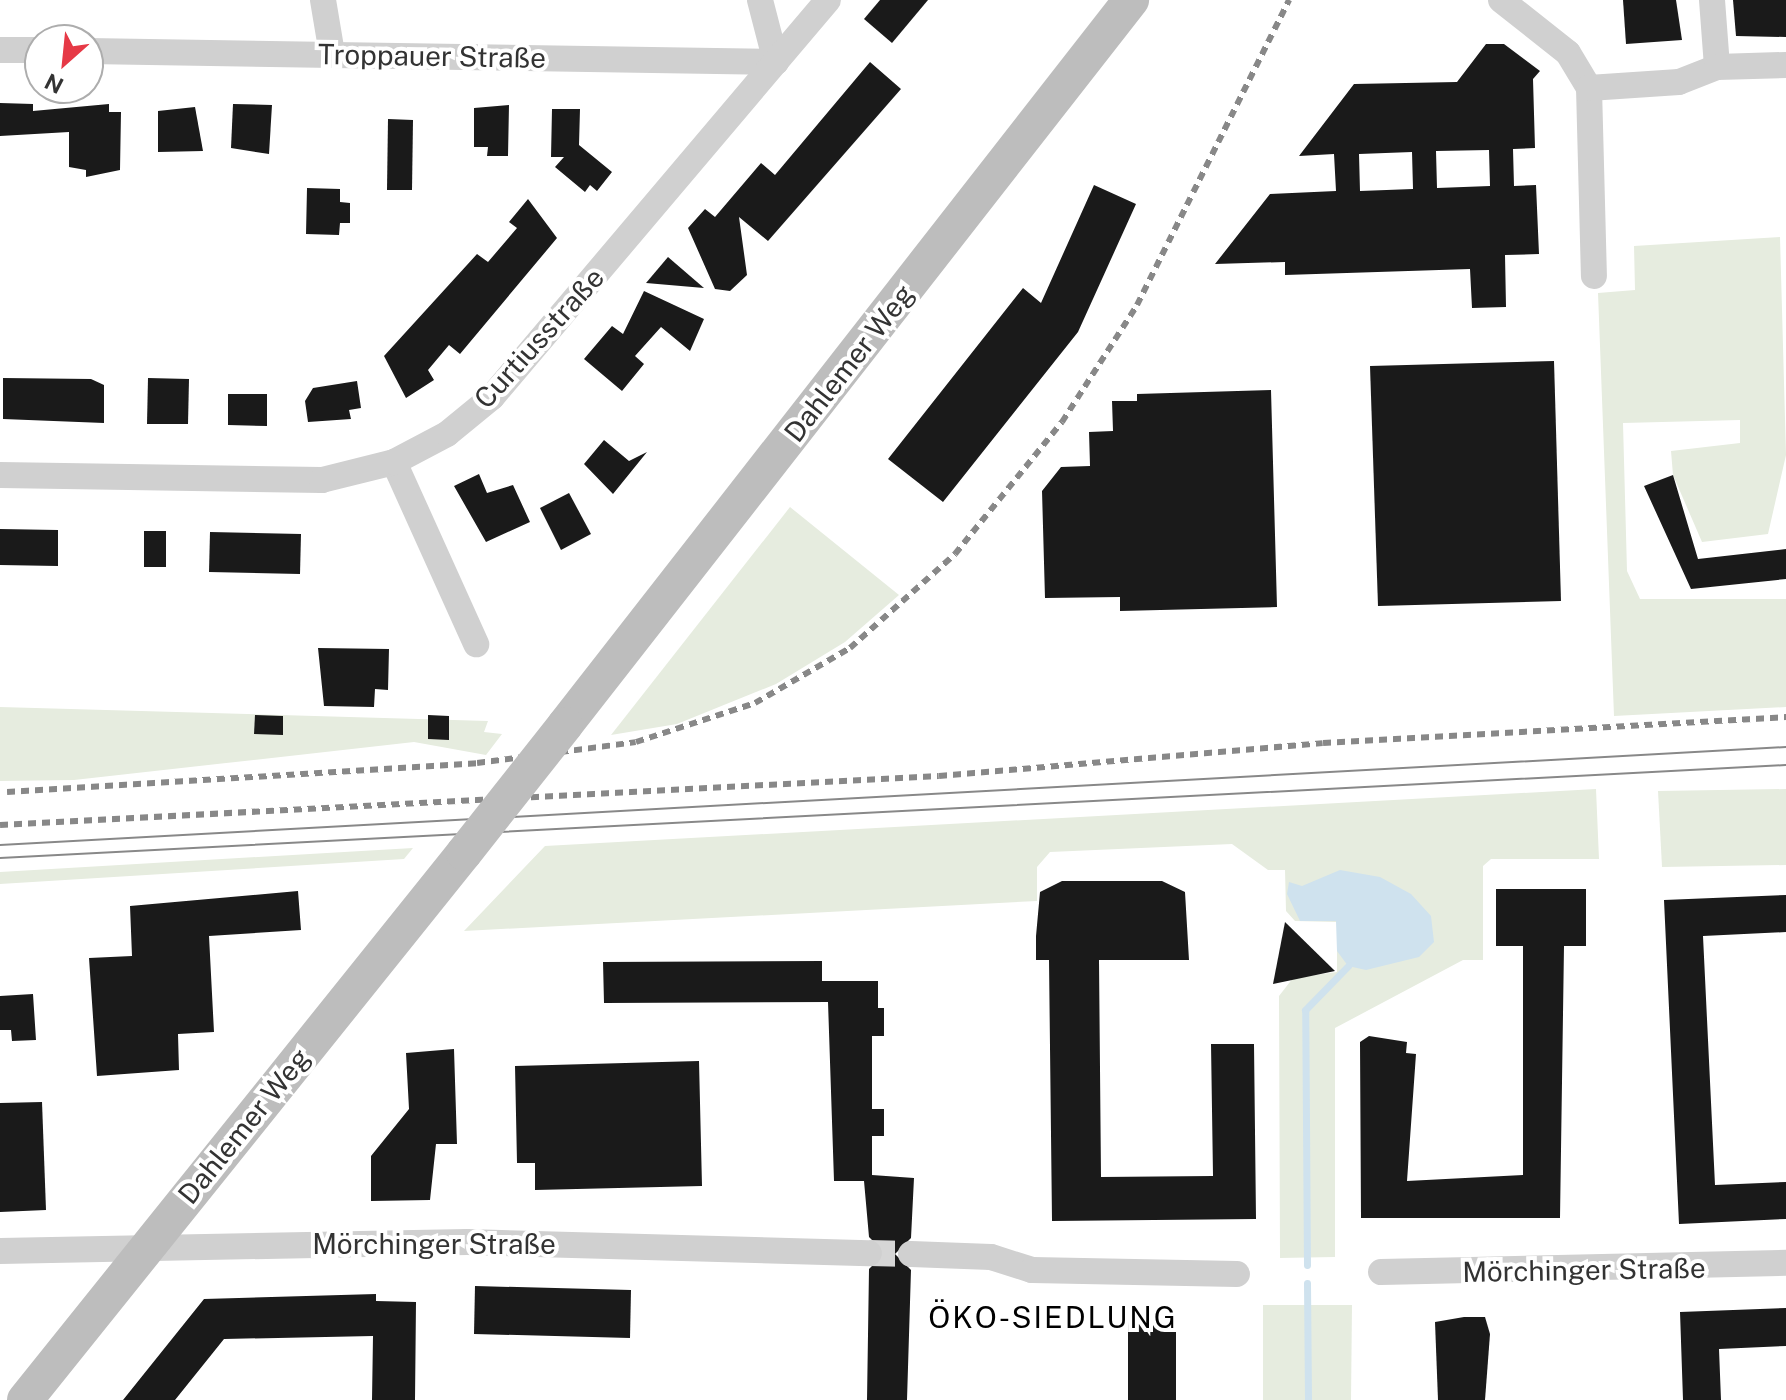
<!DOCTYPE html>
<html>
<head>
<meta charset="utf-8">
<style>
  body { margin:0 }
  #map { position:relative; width:1786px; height:1400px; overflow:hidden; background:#fff; font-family:"Public Sans",sans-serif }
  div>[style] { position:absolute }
  .green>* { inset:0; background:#e6ecdf }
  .water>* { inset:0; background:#cfe2ee }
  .stream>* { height:7px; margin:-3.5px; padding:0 3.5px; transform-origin:3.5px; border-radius:3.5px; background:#cfe2ee }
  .building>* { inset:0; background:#1a1a1a }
  .minor-tunnel>* { height:26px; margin-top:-13px; transform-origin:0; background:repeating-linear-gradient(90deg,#d6d6d6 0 26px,transparent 0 39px) }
  .minor>* { height:26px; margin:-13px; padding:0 13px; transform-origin:13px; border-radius:13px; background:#d0d0d0 }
  .secondary>* { height:36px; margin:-18px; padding:0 18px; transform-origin:18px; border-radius:18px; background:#bdbdbd }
  .tram>* { height:2px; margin:-1px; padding:0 1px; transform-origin:1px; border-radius:1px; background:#888 }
  .rail>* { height:6px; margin-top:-3px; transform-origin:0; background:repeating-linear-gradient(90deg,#888 0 8px,transparent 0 14px) }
  .secondary-bridge>* { height:36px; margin:-18px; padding:0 18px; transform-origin:18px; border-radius:18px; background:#bdbdbd }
  span { translate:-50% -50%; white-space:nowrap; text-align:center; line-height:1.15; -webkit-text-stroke:8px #fff; paint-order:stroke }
  .street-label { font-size:28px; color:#333 }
  .neighbourhood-label { font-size:30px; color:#000; letter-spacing:2px }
  .north { position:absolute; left:24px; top:24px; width:80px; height:80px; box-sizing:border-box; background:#fff; border:2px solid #adadad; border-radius:50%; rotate:207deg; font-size:22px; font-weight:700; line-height:32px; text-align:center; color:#333 }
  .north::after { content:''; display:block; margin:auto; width:28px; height:36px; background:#e63946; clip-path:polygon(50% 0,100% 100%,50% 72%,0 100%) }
</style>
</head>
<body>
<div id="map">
  <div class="green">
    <i style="clip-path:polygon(1780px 237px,1786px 455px,1768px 534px,1702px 542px,1673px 475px,1671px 451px,1740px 443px,1740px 420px,1623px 423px,1627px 571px,1640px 599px,1786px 599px,1786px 707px,1614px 716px,1598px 293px,1635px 290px,1634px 246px)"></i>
    <i style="clip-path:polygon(790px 507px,899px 595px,845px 642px,776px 684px,677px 724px,611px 735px)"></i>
    <i style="clip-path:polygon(0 707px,488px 721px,484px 732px,502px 734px,486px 755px,414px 742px,74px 780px,0 781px)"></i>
    <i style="clip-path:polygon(1596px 789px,1599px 859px,1491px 859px,1483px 866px,1483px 960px,1463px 960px,1335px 1028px,1335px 1257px,1280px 1258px,1279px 996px,1293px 978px,1337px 972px,1337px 922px,1295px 921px,1286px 911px,1285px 870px,1268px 870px,1232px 844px,1050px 852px,1037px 867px,1037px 901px,464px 931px,545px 846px)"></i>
    <i style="clip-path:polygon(1786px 789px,1786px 865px,1662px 867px,1658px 791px)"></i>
    <i style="clip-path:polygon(413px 848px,404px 859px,0 884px,0 872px)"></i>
    <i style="clip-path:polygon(1263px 1305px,1352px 1305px,1351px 1400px,1263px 1400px)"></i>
  </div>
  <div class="water">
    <i style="clip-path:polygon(1340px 870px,1380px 877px,1411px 894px,1431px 916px,1434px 942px,1419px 957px,1366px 970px,1348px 966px,1337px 951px,1336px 921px,1300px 921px,1287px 894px,1289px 882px,1302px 886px)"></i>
  </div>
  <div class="stream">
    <i style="left:1307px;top:1265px;width:255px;rotate:-90.4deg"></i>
    <i style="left:1305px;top:1010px;width:62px;rotate:-45.7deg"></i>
    <i style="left:1307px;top:1283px;width:117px;rotate:89.5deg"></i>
  </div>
  <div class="building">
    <i style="clip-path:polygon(880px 0,928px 0,892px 43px,864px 19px)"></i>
    <i style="clip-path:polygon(1623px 0,1676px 0,1682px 40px,1626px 44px)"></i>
    <i style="clip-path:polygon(1733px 0,1786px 0,1786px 37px,1736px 36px)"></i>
    <i style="clip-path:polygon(evenodd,1486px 44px,1504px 44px,1540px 71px,1533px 79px,1535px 148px,1513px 149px,1514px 186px,1536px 185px,1539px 254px,1505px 255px,1506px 307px,1472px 308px,1470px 269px,1285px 275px,1285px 262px,1215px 264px,1270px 194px,1336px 191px,1334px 154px,1299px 156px,1354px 84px,1457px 82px,1486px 44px,1489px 150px,1490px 186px,1437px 188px,1436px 151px,1489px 150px,1486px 44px,1412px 152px,1413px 189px,1360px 191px,1359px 154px,1412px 152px)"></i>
    <i style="clip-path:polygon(870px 62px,901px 89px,768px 241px,739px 217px,747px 275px,730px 291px,715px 289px,688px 228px,705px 209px,715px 217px,761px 163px,775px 175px)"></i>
    <i style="clip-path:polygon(0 103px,33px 104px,33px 111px,109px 104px,109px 112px,121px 112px,120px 170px,86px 177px,86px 170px,69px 167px,69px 132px,0 136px)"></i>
    <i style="clip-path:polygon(233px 104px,272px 105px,269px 154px,231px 148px)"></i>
    <i style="clip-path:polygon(509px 105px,508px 156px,487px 156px,488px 147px,474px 147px,474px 108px)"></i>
    <i style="clip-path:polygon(195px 107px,203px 151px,158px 152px,158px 111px)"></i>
    <i style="clip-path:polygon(552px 109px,580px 109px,579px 145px,612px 172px,597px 191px,590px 185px,585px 192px,555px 167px,564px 157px,551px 157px)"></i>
    <i style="clip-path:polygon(388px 119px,413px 120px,412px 190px,387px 190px)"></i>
    <i style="clip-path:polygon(1094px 185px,1136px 204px,1078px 332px,943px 502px,888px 459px,1023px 288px,1041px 303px)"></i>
    <i style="clip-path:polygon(307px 188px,340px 189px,340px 202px,350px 203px,350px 223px,340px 223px,339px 235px,306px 234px)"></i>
    <i style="clip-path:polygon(528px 199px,557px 238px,460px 354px,449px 345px,428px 370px,434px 380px,406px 398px,384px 356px,477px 254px,488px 262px,517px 228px,509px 222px)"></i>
    <i style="clip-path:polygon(668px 257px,704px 288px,646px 283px)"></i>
    <i style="clip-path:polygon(644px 291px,704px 319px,690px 351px,661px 327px,635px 356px,644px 364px,622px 391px,584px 359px,612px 326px,623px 334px)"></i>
    <i style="clip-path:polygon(1554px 361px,1561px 601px,1378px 606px,1370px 366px)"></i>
    <i style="clip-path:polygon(3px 378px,91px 379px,104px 385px,104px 423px,3px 419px)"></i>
    <i style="clip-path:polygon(148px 378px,189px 379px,188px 424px,147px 424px)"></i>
    <i style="clip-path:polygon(357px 381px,361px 408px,349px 410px,351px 419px,308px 422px,305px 401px,313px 388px)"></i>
    <i style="clip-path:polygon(1271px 390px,1277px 607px,1120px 611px,1120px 597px,1045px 598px,1042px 491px,1061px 467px,1090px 466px,1089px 432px,1113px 431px,1112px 401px,1137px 401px,1137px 394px)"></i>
    <i style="clip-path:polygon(228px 394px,267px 394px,267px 426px,228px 425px)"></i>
    <i style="clip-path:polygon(604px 440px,629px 461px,647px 452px,613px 494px,584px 464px)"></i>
    <i style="clip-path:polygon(479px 474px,487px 493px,513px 485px,530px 522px,486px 542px,454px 486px)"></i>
    <i style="clip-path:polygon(1673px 475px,1698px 559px,1786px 549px,1786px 579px,1691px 589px,1644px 486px)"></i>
    <i style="clip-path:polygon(569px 493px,591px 534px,561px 550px,540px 508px)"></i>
    <i style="clip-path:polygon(0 529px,58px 530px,58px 566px,0 565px)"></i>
    <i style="clip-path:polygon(144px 531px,166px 531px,166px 567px,144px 567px)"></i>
    <i style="clip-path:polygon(210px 532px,301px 534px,300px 574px,209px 572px)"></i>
    <i style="clip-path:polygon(318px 648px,389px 649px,388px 690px,375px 689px,374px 707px,324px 706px)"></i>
    <i style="clip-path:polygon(255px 715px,283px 716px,283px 735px,254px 734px)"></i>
    <i style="clip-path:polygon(428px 715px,449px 716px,449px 740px,428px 739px)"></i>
    <i style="clip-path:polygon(1062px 881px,1162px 881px,1185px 892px,1189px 960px,1099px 960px,1101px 1177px,1213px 1176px,1211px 1044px,1254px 1044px,1256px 1219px,1052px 1221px,1049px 960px,1036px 960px,1036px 936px,1040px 892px)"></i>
    <i style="clip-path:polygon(1496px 889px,1586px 889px,1586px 946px,1564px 946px,1560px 1218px,1361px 1218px,1360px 1042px,1369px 1036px,1407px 1042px,1406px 1053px,1416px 1054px,1407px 1181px,1523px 1175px,1523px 946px,1496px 946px)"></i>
    <i style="clip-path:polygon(298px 891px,301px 930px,209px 936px,214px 1032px,178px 1034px,179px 1070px,97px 1076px,89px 958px,132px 956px,130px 906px)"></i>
    <i style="clip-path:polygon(1786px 895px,1786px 932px,1703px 936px,1715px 1185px,1786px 1182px,1786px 1219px,1679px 1224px,1664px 900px)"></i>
    <i style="clip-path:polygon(1285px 922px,1335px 971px,1273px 984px)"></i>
    <i style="clip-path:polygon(822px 961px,822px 981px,878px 981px,878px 1008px,884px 1008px,884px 1036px,872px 1036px,872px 1109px,884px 1109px,884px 1136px,872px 1136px,872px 1175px,914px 1178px,911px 1238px,895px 1254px,911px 1270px,907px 1400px,867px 1400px,869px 1269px,885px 1253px,869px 1237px,864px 1181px,834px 1181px,828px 1002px,604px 1003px,603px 962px)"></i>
    <i style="clip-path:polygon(33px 994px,36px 1040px,12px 1041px,11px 1030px,0 1030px,0 996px)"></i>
    <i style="clip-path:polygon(454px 1049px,457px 1144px,436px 1144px,430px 1200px,371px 1201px,371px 1156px,409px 1109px,406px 1053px)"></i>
    <i style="clip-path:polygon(699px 1061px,702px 1186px,535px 1190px,535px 1163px,517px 1163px,515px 1066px)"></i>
    <i style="clip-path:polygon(42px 1102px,46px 1210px,0 1212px,0 1103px)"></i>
    <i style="clip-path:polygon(475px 1286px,631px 1290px,630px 1338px,474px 1334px)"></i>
    <i style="clip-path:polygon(376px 1294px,376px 1301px,416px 1302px,415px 1400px,372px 1400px,373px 1336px,224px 1339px,175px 1400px,123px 1400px,204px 1299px)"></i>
    <i style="clip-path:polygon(1786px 1308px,1786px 1346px,1719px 1349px,1721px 1400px,1683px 1400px,1680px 1312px)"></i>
    <i style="clip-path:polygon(1464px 1317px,1485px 1317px,1490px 1334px,1485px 1400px,1438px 1400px,1435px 1322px)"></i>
    <i style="clip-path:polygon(1128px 1318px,1176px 1318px,1176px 1400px,1128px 1400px)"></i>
  </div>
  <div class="minor-tunnel">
    <i style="left:869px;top:1253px;width:42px;rotate:1.4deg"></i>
  </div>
  <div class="minor">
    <i style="left:323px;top:0;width:55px;rotate:80.5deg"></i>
    <i style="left:1501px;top:0;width:85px;rotate:38.3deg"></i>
    <i style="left:1568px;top:53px;width:41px;rotate:59deg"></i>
    <i style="left:1589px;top:88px;width:188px;rotate:88.5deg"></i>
    <i style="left:1712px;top:0;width:67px;rotate:85.7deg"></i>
    <i style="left:0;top:50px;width:40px"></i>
    <i style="left:88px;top:51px;width:688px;rotate:0.92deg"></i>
    <i style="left:776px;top:62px;width:64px;rotate:-104.5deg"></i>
    <i style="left:1589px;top:88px;width:90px;rotate:-3.8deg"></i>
    <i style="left:1679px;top:82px;width:41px;rotate:-21.5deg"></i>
    <i style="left:1717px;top:67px;width:69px;rotate:-1.7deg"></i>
    <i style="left:394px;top:462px;width:200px;rotate:65.7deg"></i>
    <i style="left:0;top:475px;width:322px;rotate:0.9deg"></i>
    <i style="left:322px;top:480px;width:74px;rotate:-14deg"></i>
    <i style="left:394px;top:462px;width:60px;rotate:-27.8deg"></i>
    <i style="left:447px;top:434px;width:58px;rotate:-39.4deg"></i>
    <i style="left:492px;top:397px;width:520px;rotate:-49.76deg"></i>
    <i style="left:0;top:1251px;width:467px;rotate:-1.1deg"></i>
    <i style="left:467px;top:1242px;width:402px;rotate:1.6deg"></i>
    <i style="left:911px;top:1254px;width:80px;rotate:2.1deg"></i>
    <i style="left:991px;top:1257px;width:43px;rotate:17.6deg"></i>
    <i style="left:1032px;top:1270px;width:205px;rotate:1.1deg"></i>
    <i style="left:1381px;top:1272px;width:405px;rotate:-1.3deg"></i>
  </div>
  <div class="secondary">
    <i style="left:565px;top:725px;width:920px;rotate:-52.02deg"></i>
    <i style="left:25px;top:1400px;width:701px;rotate:-51.25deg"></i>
  </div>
  <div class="tram">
    <i style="left:0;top:845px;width:1789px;rotate:-3.14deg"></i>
    <i style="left:0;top:858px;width:1788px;rotate:-2.98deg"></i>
  </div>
  <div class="rail">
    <i style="left:7px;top:792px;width:471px;rotate:-3.5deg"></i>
    <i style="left:477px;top:763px;width:160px;rotate:-7.5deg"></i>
    <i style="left:636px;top:742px;width:125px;rotate:-18.1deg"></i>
    <i style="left:755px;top:703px;width:110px;rotate:-30.1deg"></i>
    <i style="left:850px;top:648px;width:141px;rotate:-41.8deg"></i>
    <i style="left:955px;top:554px;width:170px;rotate:-51deg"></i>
    <i style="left:1062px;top:422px;width:139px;rotate:-57.3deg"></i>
    <i style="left:1137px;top:305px;width:341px;rotate:-63.5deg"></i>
    <i style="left:0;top:825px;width:940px;rotate:-2.99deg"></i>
    <i style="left:939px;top:776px;width:385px;rotate:-4.9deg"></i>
    <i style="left:1323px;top:743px;width:464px;rotate:-3.2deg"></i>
  </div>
  <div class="secondary-bridge">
    <i style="left:464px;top:853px;width:163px;rotate:-51.7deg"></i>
  </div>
  <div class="street-label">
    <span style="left:432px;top:56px;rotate:1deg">Troppauer Straße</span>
    <span style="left:539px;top:338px;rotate:-48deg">Curtiusstraße</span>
    <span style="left:849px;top:363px;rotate:-52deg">Dahlemer Weg</span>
    <span style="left:244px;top:1126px;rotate:-51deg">Dahlemer Weg</span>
    <span style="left:434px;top:1244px">Mörchinger Straße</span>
    <span style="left:1584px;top:1270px;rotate:-1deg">Mörchinger Straße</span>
  </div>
  <div class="neighbourhood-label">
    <span style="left:1053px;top:1317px">ÖKO-SIEDLUNG</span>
  </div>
  <div class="north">N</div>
</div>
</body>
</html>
